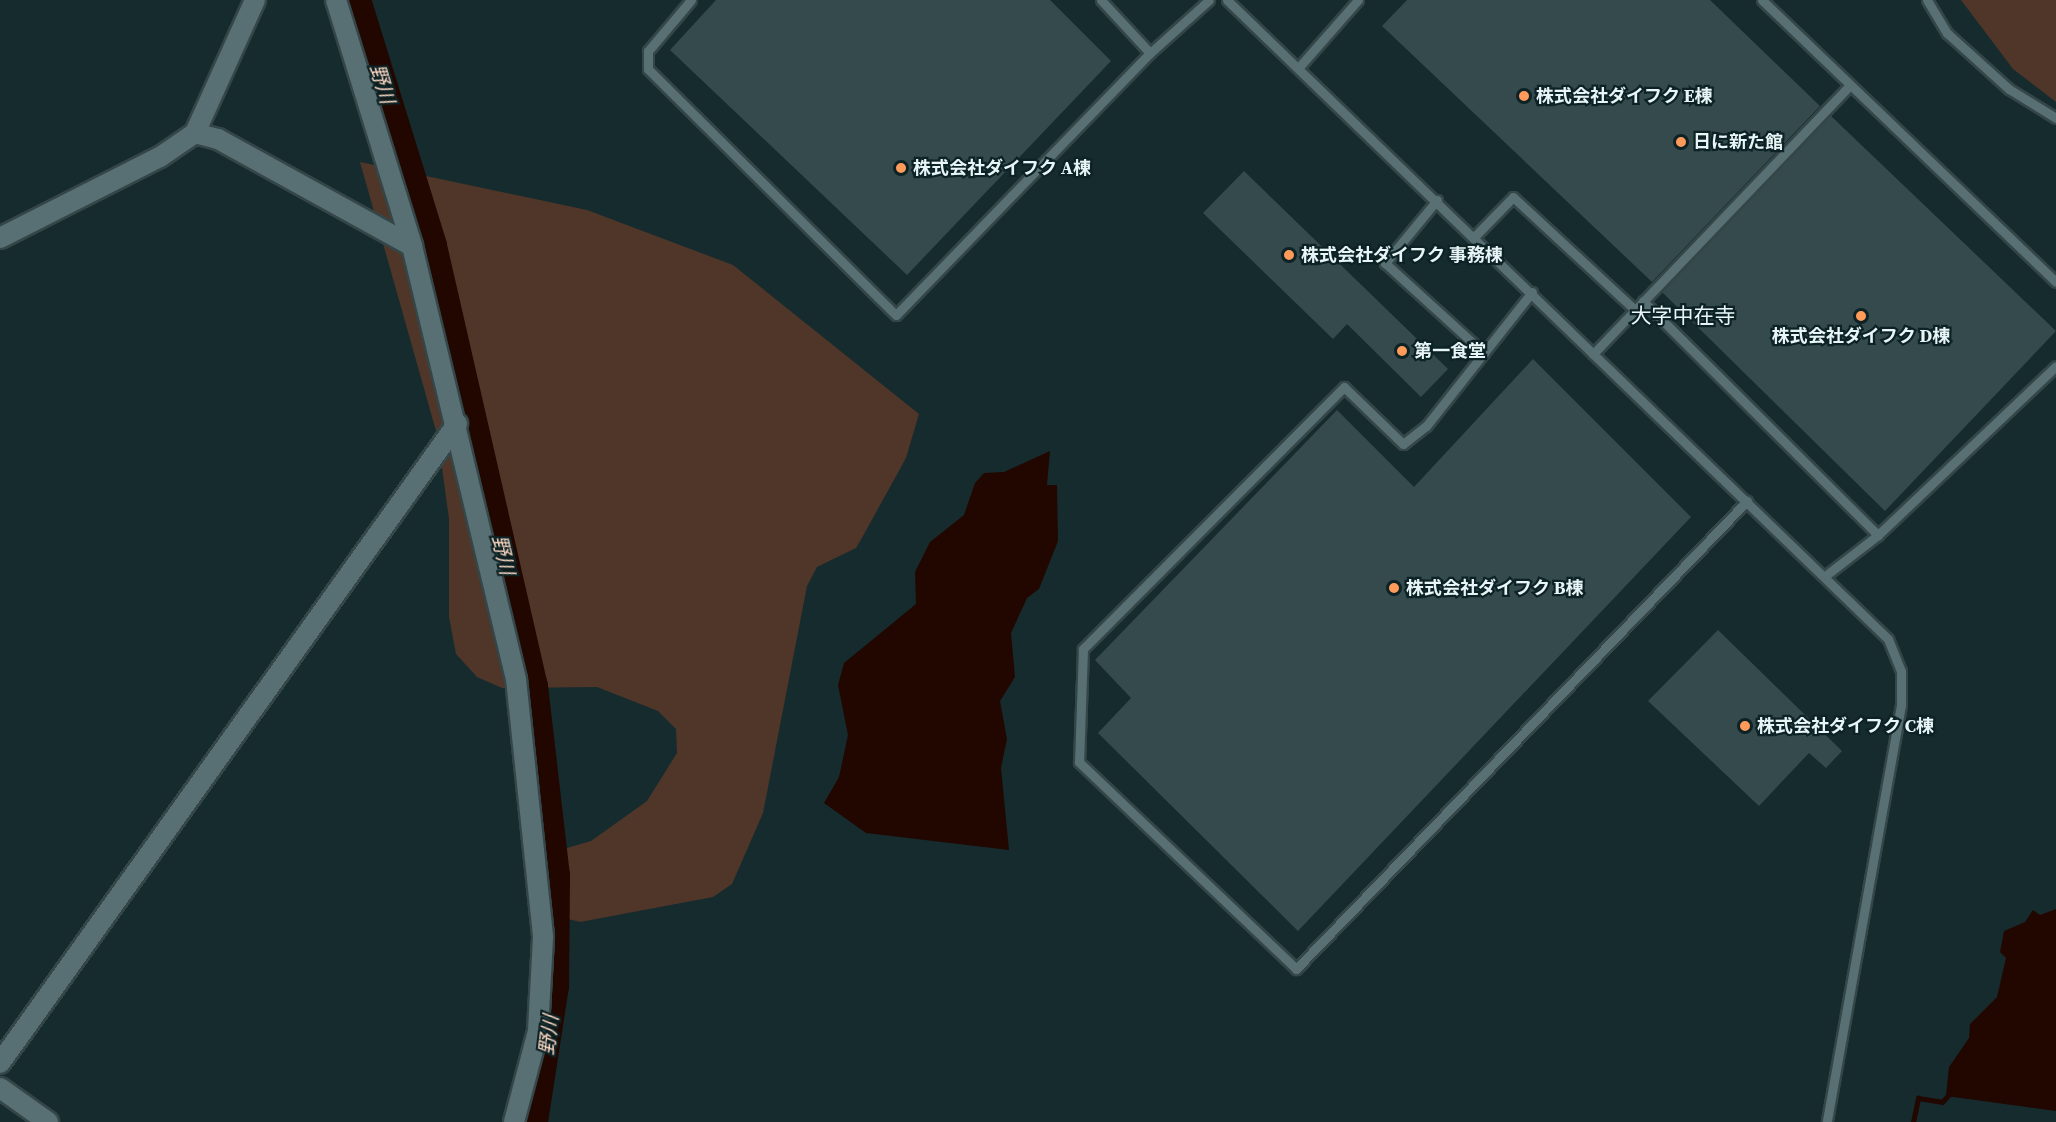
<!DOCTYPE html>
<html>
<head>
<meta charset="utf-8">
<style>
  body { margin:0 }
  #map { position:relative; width:2056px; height:1122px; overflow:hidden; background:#162b2e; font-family:"Source Serif 4","Noto Sans JP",serif }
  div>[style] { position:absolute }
  .green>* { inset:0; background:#4f3628 }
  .water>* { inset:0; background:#210700 }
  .stream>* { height:5px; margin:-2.5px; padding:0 2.5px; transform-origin:2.5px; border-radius:2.5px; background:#210700 }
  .river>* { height:30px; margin:-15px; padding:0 15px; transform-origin:15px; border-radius:15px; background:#210700 }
  .building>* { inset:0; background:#344a4d }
  .roads { filter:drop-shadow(2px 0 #344648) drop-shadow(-2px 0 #344648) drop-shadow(0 2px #344648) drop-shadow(0 -2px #344648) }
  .lane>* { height:9px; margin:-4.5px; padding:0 4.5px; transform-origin:4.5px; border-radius:4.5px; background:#586f73 }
  .street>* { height:20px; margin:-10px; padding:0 10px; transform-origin:10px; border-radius:10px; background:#586f73 }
  .dots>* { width:16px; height:16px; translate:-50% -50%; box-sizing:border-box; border:3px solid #0c2225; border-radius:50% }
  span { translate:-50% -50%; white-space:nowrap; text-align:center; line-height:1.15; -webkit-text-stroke:4.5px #0c2225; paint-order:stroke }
  .poi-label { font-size:18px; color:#e8f5f7; font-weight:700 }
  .left { translate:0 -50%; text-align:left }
  .water-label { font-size:20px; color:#f9d5c0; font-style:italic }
  .quarter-label { font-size:21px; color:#e8f5f7 }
</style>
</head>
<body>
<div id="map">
  <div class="green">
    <i style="clip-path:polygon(1961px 0,2056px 0,2056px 102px,2013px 69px)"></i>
    <i style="clip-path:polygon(360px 162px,587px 210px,733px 265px,919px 414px,906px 458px,863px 536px,856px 548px,817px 567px,807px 586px,763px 813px,732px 884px,713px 897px,580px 922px,541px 912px,543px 855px,591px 841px,647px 801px,677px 753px,676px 729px,658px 711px,597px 687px,502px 688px,477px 677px,456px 654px,449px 617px,449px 519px,438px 438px)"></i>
  </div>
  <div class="water">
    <i style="clip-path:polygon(1050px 451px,1047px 485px,1057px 485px,1058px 541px,1039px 589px,1027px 598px,1011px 633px,1015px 677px,1000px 701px,1007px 739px,1001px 768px,1009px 850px,866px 833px,824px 803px,839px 777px,848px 735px,838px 685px,844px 663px,916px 604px,915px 572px,930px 542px,964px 515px,975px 483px,984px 473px,1004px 472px)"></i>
    <i style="clip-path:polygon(2056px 909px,2056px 1111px,1946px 1096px,1949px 1067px,1969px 1038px,1970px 1024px,1997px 997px,2006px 958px,2000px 952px,2004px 931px,2025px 922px,2033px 910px,2040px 915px)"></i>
  </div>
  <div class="stream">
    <i style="left:1913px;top:1122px;width:25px;rotate:-78deg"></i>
    <i style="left:1918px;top:1098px;width:24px;rotate:9deg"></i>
    <i style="left:1942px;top:1102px;width:13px;rotate:-48deg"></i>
  </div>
  <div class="river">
    <i style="left:356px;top:0;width:257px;rotate:72.8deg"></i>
    <i style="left:432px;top:246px;width:451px;rotate:77.1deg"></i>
    <i style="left:533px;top:686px;width:190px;rotate:83.4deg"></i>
    <i style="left:555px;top:875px;width:111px;rotate:90.5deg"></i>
    <i style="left:554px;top:986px;width:138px;rotate:98.8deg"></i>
  </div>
  <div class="building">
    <i style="clip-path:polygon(716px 0,1050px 0,1111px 61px,907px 275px,670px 50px)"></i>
    <i style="clip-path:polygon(1407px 0,1710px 0,1820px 106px,1652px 282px,1382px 26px)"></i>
    <i style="clip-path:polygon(1830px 115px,2056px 331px,1885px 511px,1662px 292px)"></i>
    <i style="clip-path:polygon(1244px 171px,1448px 369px,1421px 397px,1347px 324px,1333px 339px,1203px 213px)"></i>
    <i style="clip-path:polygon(1533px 359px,1691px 517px,1298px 931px,1098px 733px,1131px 698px,1095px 660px,1337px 410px,1414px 487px)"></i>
    <i style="clip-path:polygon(1718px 630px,1842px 751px,1826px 768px,1809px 753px,1759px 806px,1648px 701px)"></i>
  </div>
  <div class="roads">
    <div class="lane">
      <i style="left:691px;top:0;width:67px;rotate:130.1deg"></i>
      <i style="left:648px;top:51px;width:18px;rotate:90deg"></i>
      <i style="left:648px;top:69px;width:349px;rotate:44.8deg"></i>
      <i style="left:896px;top:315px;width:365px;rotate:-45.9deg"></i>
      <i style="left:1150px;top:53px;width:79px;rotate:-41.9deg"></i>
      <i style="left:1101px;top:0;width:72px;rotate:47.2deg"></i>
      <i style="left:1227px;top:0;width:919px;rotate:44.03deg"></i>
      <i style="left:1888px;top:639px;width:35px;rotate:68deg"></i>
      <i style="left:1901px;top:671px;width:34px;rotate:90deg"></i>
      <i style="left:1901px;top:705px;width:424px;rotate:100.1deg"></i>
      <i style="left:1762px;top:0;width:407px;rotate:43.8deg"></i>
      <i style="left:1927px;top:0;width:39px;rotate:59deg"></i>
      <i style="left:1947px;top:33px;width:84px;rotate:42.1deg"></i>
      <i style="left:2009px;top:89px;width:55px;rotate:31.7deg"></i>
      <i style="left:1300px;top:66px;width:88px;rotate:-48.7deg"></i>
      <i style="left:1437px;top:200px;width:82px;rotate:129.5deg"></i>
      <i style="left:1385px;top:263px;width:134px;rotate:42.3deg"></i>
      <i style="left:1475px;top:236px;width:54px;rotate:-45.7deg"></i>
      <i style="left:1513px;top:197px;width:166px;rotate:42.8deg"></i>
      <i style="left:1532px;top:292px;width:171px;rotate:128.3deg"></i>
      <i style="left:1426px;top:426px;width:29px;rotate:142deg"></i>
      <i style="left:1403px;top:444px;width:82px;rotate:-136deg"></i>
      <i style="left:1344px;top:387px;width:370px;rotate:134.9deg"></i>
      <i style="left:1083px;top:649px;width:113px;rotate:92deg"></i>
      <i style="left:1079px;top:762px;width:300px;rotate:43.6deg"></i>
      <i style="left:1296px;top:969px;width:650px;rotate:-46.06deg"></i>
      <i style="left:1643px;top:301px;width:332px;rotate:44.9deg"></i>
      <i style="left:1593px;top:354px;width:371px;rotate:-46.3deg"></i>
      <i style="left:1825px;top:576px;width:67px;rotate:-37.7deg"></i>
      <i style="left:1878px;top:535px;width:245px;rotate:-43.5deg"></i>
    </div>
    <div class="street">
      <i style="left:336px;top:0;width:257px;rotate:72.8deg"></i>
      <i style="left:412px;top:246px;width:445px;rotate:76.5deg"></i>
      <i style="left:516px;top:679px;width:260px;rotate:84deg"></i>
      <i style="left:543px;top:938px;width:93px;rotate:93.1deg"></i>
      <i style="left:538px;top:1031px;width:94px;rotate:104.8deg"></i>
      <i style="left:195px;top:133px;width:24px;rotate:15deg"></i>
      <i style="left:218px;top:139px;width:222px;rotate:28.9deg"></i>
      <i style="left:0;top:238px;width:179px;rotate:-26.9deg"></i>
      <i style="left:160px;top:157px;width:42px;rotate:-34.4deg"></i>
      <i style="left:195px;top:133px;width:146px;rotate:-65.7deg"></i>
      <i style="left:0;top:1063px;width:786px;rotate:-54.43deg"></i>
      <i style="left:0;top:1088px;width:59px;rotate:35.3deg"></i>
    </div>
  </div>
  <div class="dots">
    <i style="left:1524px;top:96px;background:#ff9b5a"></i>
    <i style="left:1681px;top:142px;background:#ff9b5a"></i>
    <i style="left:901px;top:168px;background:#ff9b5a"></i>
    <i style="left:1289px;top:255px;background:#ff9b5a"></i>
    <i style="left:1861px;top:316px;background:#ff9b5a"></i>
    <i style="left:1402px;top:351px;background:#ff9b5a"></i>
    <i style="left:1394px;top:588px;background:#ff9b5a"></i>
    <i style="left:1745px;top:726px;background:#ff9b5a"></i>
  </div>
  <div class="poi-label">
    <span class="left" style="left:1536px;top:96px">株式会社ダイフク E棟</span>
    <span class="left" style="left:1693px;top:142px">日に新た館</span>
    <span class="left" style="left:913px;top:168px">株式会社ダイフク A棟</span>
    <span class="left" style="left:1301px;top:255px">株式会社ダイフク 事務棟</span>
    <span style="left:1861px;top:336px">株式会社ダイフク D棟</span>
    <span class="left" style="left:1414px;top:351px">第一食堂</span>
    <span class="left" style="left:1406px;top:588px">株式会社ダイフク B棟</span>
    <span class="left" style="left:1757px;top:726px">株式会社ダイフク C棟</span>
  </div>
  <div class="water-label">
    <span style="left:382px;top:84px;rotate:73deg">野川</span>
    <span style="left:503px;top:555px;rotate:77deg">野川</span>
    <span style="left:549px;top:1035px;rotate:-83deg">野川</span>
  </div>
  <div class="quarter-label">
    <span style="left:1683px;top:316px">大字中在寺</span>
  </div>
</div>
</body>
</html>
